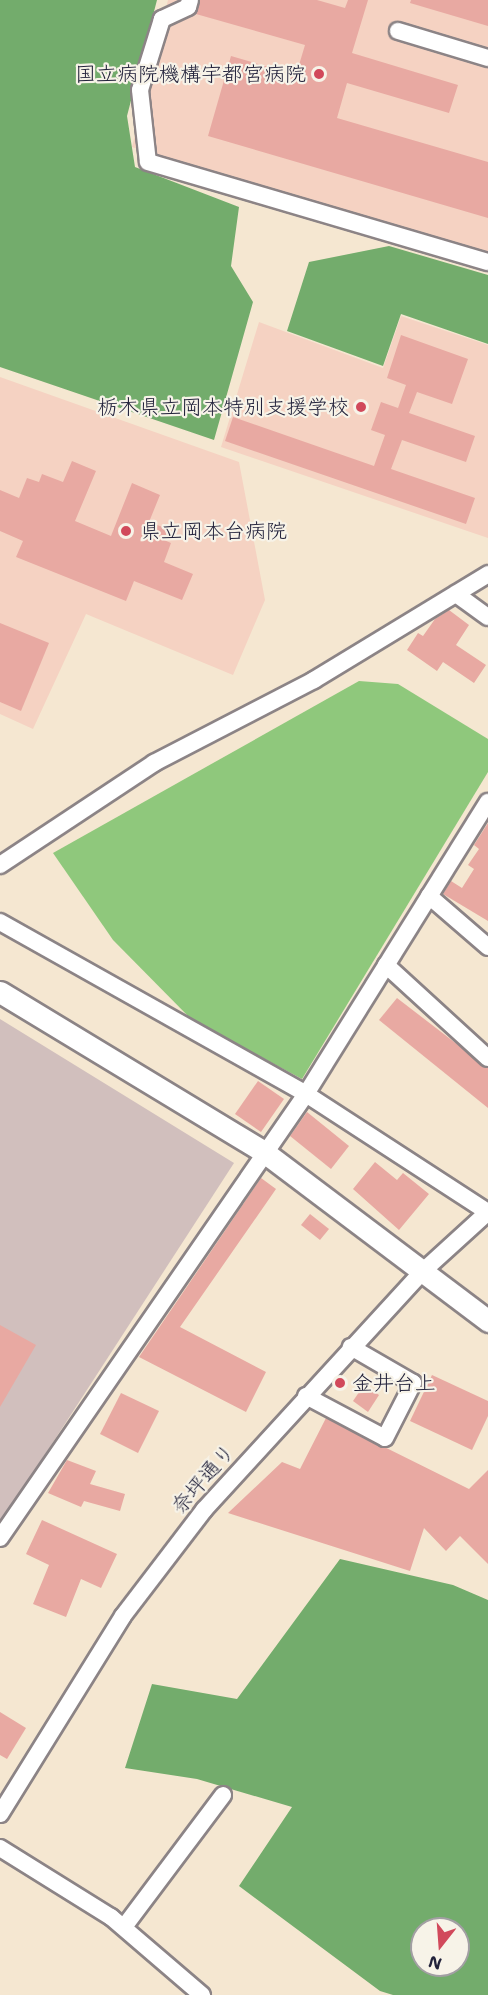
<!DOCTYPE html>
<html>
<head>
<meta charset="utf-8">
<style>
  body { margin:0 }
  #map { position:relative; width:488px; height:1995px; overflow:hidden; background:#f5e7d1; font-family:"Shantell Sans","Klee One",sans-serif }
  div>[style] { position:absolute }
  .built>* { inset:0; background:#f5d2c2 }
  .industrial>* { inset:0; background:#d1bfbd }
  .green>* { inset:0; background:#8fc87c }
  .forest>* { inset:0; background:#73ac6c }
  .building>* { inset:0; background:#e8a9a2 }
  .roads { filter:drop-shadow(2px 0 #8c8486) drop-shadow(-2px 0 #8c8486) drop-shadow(0 2px #8c8486) drop-shadow(0 -2px #8c8486) }
  .minor>* { height:16px; margin:-8px; padding:0 8px; transform-origin:8px; border-radius:8px; background:#fff }
  .major>* { height:21px; margin:-10.5px; padding:0 10.5px; transform-origin:10.5px; border-radius:10.5px; background:#fff }
  .dots>* { width:16px; height:16px; translate:-50% -50%; box-sizing:border-box; border:3px solid #f7f3e8; border-radius:50% }
  span { translate:-50% -50%; white-space:nowrap; text-align:center; line-height:1.15; -webkit-text-stroke:4.5px #f7f3e8; paint-order:stroke }
  .poi-label { font-size:21px; color:#22223b }
  .right { translate:-100% -50%; text-align:right }
  .left { translate:0 -50%; text-align:left }
  .street-label { font-size:21px; color:#22223b }
  .north { position:absolute; left:410px; top:1917px; width:60px; height:60px; box-sizing:border-box; background:#f7f3e8; border:2px solid #a29fa3; border-radius:50%; rotate:197deg; font-size:16px; font-weight:700; line-height:24px; text-align:center; color:#22223b }
  .north::after { content:''; display:block; margin:auto; width:21px; height:27px; background:#d1495b; clip-path:polygon(50% 0,100% 100%,50% 72%,0 100%) }
</style>
</head>
<body>
<div id="map">
  <div class="built">
    <i style="clip-path:polygon(168px 0,488px 0,488px 264px,132px 147px)"></i>
    <i style="clip-path:polygon(401px 316px,488px 345px,488px 538px,221px 447px,259px 322px,383px 368px)"></i>
    <i style="clip-path:polygon(0 377px,239px 462px,265px 600px,233px 675px,86px 614px,33px 729px,0 714px)"></i>
  </div>
  <div class="industrial">
    <i style="clip-path:polygon(0 1019px,234px 1163px,0 1524px)"></i>
  </div>
  <div class="green">
    <i style="clip-path:polygon(359px 681px,398px 684px,488px 739px,488px 772px,302px 1079px,192px 1020px,113px 940px,53px 853px)"></i>
  </div>
  <div class="forest">
    <i style="clip-path:polygon(0 0,157px 0,127px 116px,135px 167px,239px 207px,231px 266px,253px 302px,214px 440px,0 367px)"></i>
    <i style="clip-path:polygon(389px 246px,488px 275px,488px 344px,401px 314px,383px 366px,287px 331px,309px 262px)"></i>
    <i style="clip-path:polygon(evenodd,340px 1559px,453px 1585px,488px 1600px,488px 1995px,393px 1995px,380px 1991px,239px 1886px,292px 1807px,197px 1779px,125px 1768px,152px 1684px,237px 1699px,340px 1559px,422px 1929px,458px 1929px,458px 1965px,422px 1965px,422px 1929px)"></i>
  </div>
  <div class="building">
    <i style="clip-path:polygon(200px 0,317px 0,345px 8px,348px 0,368px 0,352px 53px,458px 85px,449px 113px,347px 83px,337px 118px,488px 162px,488px 218px,208px 136px,231px 56px,296px 75px,305px 45px,196px 14px)"></i>
    <i style="clip-path:polygon(411px 0,488px 0,488px 26px,410px 3px)"></i>
    <i style="clip-path:polygon(401px 335px,468px 359px,452px 404px,417px 392px,409px 413px,475px 436px,466px 462px,402px 440px,391px 469px,475px 498px,466px 524px,225px 441px,233px 417px,374px 466px,385px 435px,371px 430px,381px 402px,398px 408px,406px 385px,387px 378px)"></i>
    <i style="clip-path:polygon(72px 461px,96px 471px,75px 521px,111px 536px,132px 483px,160px 495px,149px 522px,168px 529px,164px 540px,171px 543px,164px 562px,193px 574px,182px 600px,134px 581px,126px 601px,16px 557px,23px 541px,0 531px,0 490px,19px 498px,27px 478px,39px 482px,42px 474px,63px 482px)"></i>
    <i style="clip-path:polygon(449px 610px,469px 625px,456px 645px,486px 665px,474px 683px,443px 662px,437px 671px,407px 650px,418px 633px,423px 636px,435px 619px)"></i>
    <i style="clip-path:polygon(0 623px,49px 643px,21px 711px,0 702px)"></i>
    <i style="clip-path:polygon(488px 823px,488px 921px,443px 894px,451px 881px,462px 888px,474px 869px,468px 865px,479px 849px,474px 845px)"></i>
    <i style="clip-path:polygon(397px 998px,488px 1068px,488px 1108px,379px 1020px)"></i>
    <i style="clip-path:polygon(258px 1081px,284px 1099px,261px 1132px,235px 1114px)"></i>
    <i style="clip-path:polygon(307px 1112px,349px 1146px,331px 1169px,290px 1136px)"></i>
    <i style="clip-path:polygon(375px 1162px,397px 1180px,403px 1173px,429px 1194px,399px 1230px,353px 1189px)"></i>
    <i style="clip-path:polygon(261px 1178px,276px 1189px,180px 1327px,266px 1372px,246px 1412px,139px 1357px)"></i>
    <i style="clip-path:polygon(310px 1214px,329px 1229px,320px 1240px,301px 1225px)"></i>
    <i style="clip-path:polygon(0 1325px,36px 1345px,0 1407px)"></i>
    <i style="clip-path:polygon(432px 1375px,488px 1401px,488px 1416px,472px 1450px,410px 1421px)"></i>
    <i style="clip-path:polygon(364px 1385px,379px 1395px,368px 1412px,353px 1401px)"></i>
    <i style="clip-path:polygon(121px 1393px,159px 1411px,138px 1453px,100px 1434px)"></i>
    <i style="clip-path:polygon(326px 1418px,469px 1489px,488px 1470px,488px 1564px,460px 1536px,446px 1551px,424px 1528px,410px 1571px,228px 1513px,282px 1462px,300px 1469px)"></i>
    <i style="clip-path:polygon(67px 1460px,96px 1471px,90px 1484px,125px 1494px,120px 1511px,84px 1501px,81px 1507px,48px 1493px)"></i>
    <i style="clip-path:polygon(42px 1520px,117px 1554px,101px 1588px,81px 1579px,66px 1617px,33px 1604px,49px 1565px,26px 1554px)"></i>
    <i style="clip-path:polygon(0 1712px,26px 1728px,7px 1759px,0 1755px)"></i>
  </div>
  <div class="roads">
    <div class="minor">
      <i style="left:190px;top:0;width:7px;rotate:106deg"></i>
      <i style="left:188px;top:7px;width:29px;rotate:155deg"></i>
      <i style="left:162px;top:19px;width:74px;rotate:107.2deg"></i>
      <i style="left:140px;top:90px;width:72px;rotate:83.7deg"></i>
      <i style="left:148px;top:162px;width:354px;rotate:16.4deg"></i>
      <i style="left:398px;top:31px;width:94px;rotate:16.7deg"></i>
      <i style="left:456px;top:594px;width:39px;rotate:36deg"></i>
      <i style="left:0;top:865px;width:185px;rotate:-33.5deg"></i>
      <i style="left:154px;top:763px;width:180px;rotate:-27.4deg"></i>
      <i style="left:314px;top:680px;width:204px;rotate:-31.3deg"></i>
      <i style="left:429px;top:896px;width:78px;rotate:40.8deg"></i>
      <i style="left:0;top:922px;width:351px;rotate:29.3deg"></i>
      <i style="left:306px;top:1094px;width:217px;rotate:33deg"></i>
      <i style="left:488px;top:1212px;width:89px;rotate:137.7deg"></i>
      <i style="left:422px;top:1272px;width:323px;rotate:132.5deg"></i>
      <i style="left:204px;top:1510px;width:133px;rotate:127.4deg"></i>
      <i style="left:123px;top:1616px;width:233px;rotate:121.8deg"></i>
      <i style="left:386px;top:965px;width:138px;rotate:42.4deg"></i>
      <i style="left:306px;top:1396px;width:89px;rotate:28deg"></i>
      <i style="left:385px;top:1438px;width:62px;rotate:-63deg"></i>
      <i style="left:413px;top:1383px;width:72px;rotate:-149.9deg"></i>
      <i style="left:0;top:1538px;width:539px;rotate:-55.43deg"></i>
      <i style="left:306px;top:1094px;width:344px;rotate:-58.1deg"></i>
      <i style="left:0;top:1848px;width:131px;rotate:31.9deg"></i>
      <i style="left:111px;top:1917px;width:120px;rotate:40.6deg"></i>
      <i style="left:124px;top:1927px;width:165px;rotate:-53.1deg"></i>
    </div>
    <div class="major">
      <i style="left:0;top:992px;width:309px;rotate:31.2deg"></i>
      <i style="left:264px;top:1152px;width:281px;rotate:37deg"></i>
    </div>
  </div>
  <div class="dots">
    <i style="left:319px;top:74px;background:#d1495b"></i>
    <i style="left:361px;top:407px;background:#d1495b"></i>
    <i style="left:126px;top:531px;background:#d1495b"></i>
    <i style="left:340px;top:1383px;background:#d1495b"></i>
  </div>
  <div class="poi-label">
    <span class="right" style="left:306px;top:74px">国立病院機構宇都宮病院</span>
    <span class="right" style="left:349px;top:407px">栃木県立岡本特別支援学校</span>
    <span class="left" style="left:140px;top:531px">県立岡本台病院</span>
    <span class="left" style="left:352px;top:1383px">金井台上</span>
  </div>
  <div class="street-label">
    <span style="left:203px;top:1479px;rotate:-49deg">奈坪通り</span>
  </div>
  <div class="north">N</div>
</div>
</body>
</html>
